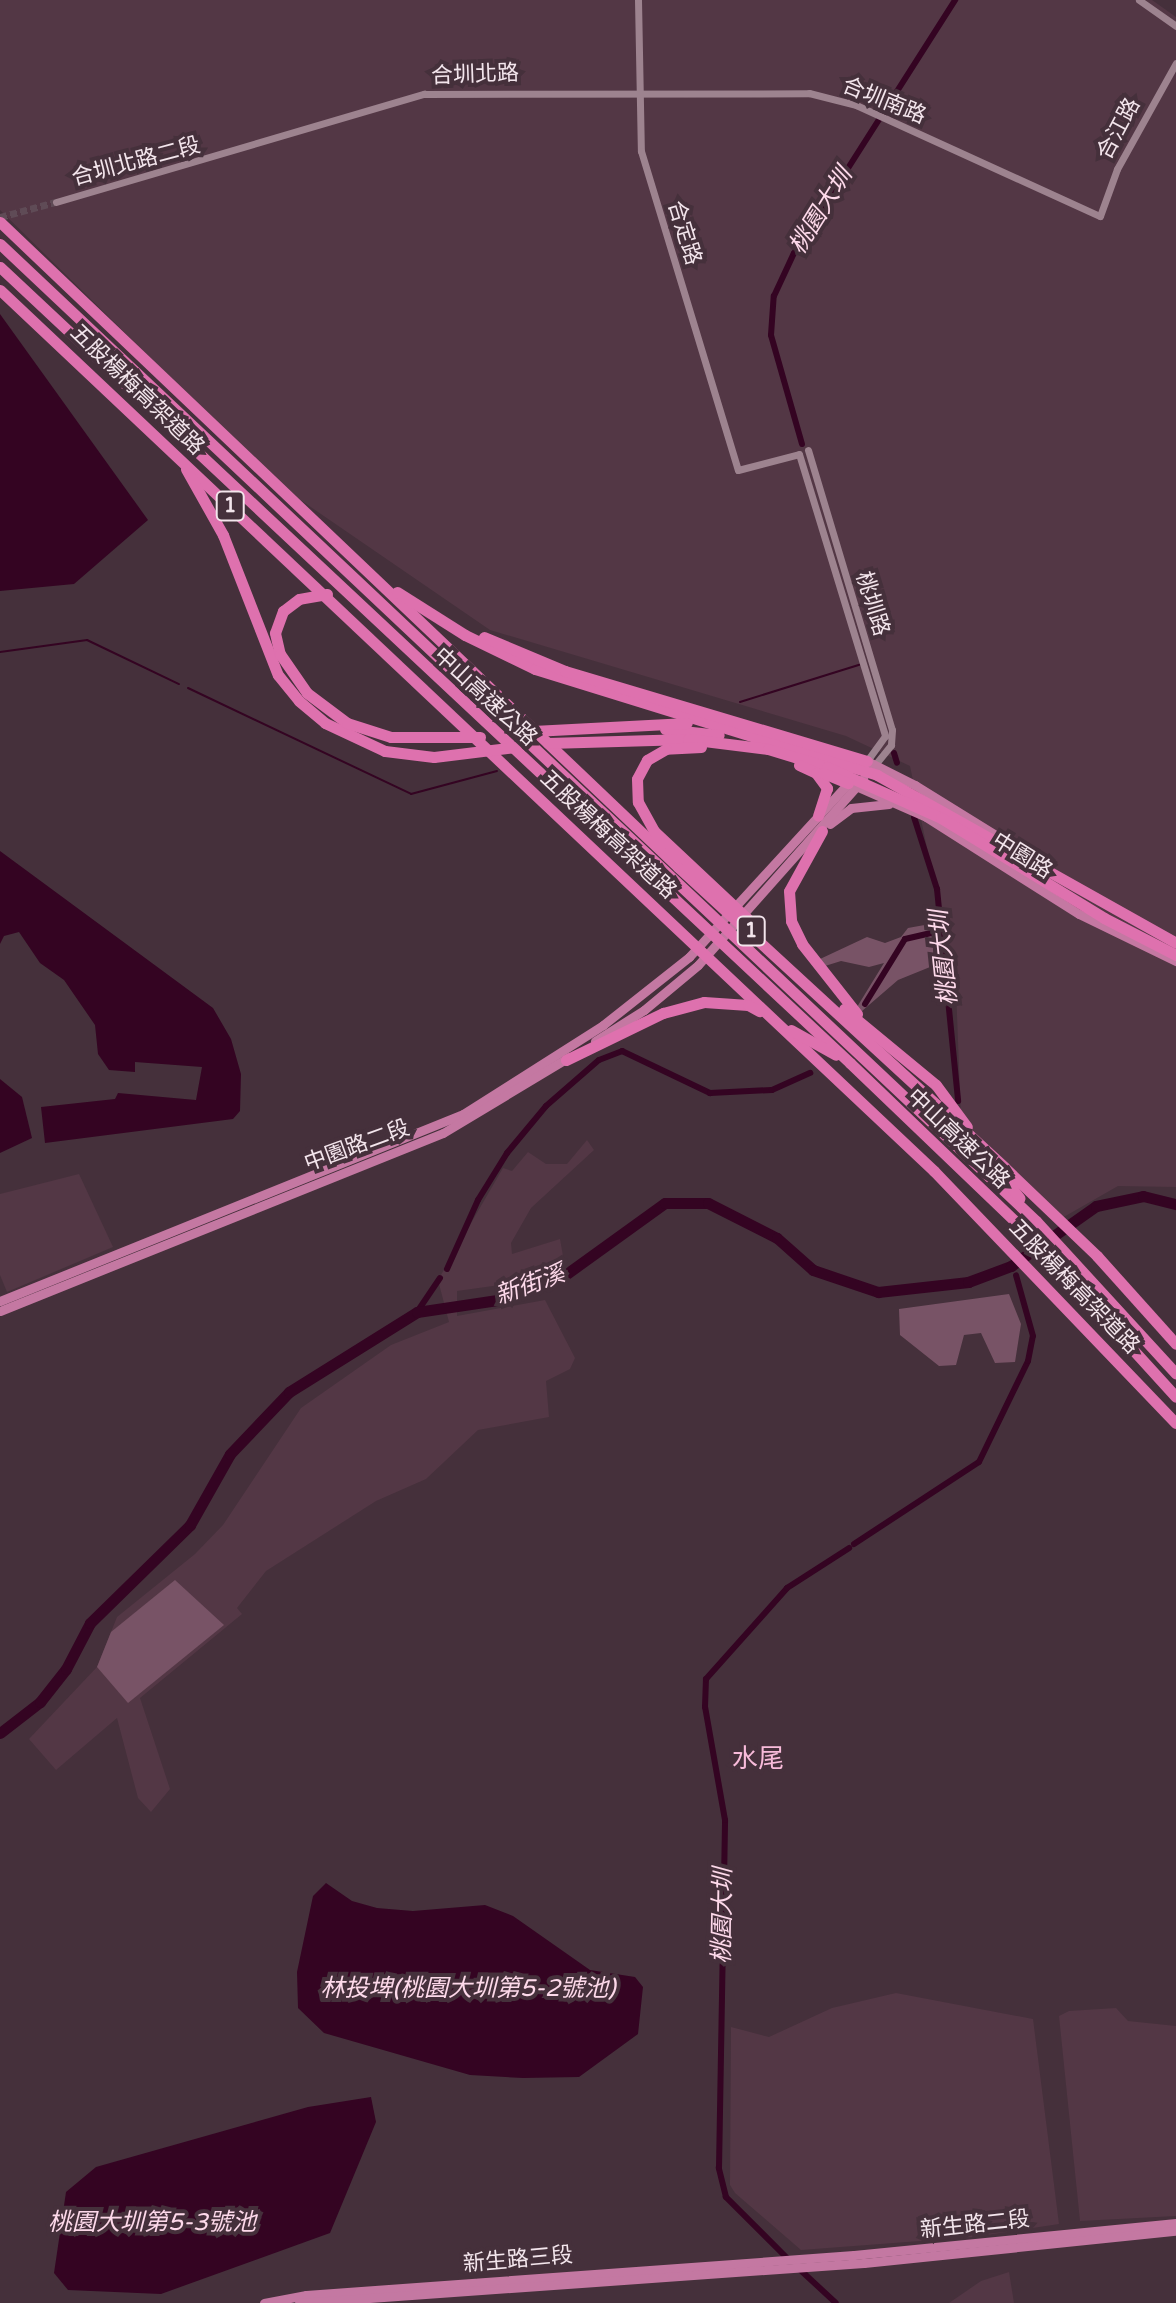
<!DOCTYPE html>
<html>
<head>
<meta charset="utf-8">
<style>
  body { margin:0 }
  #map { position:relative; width:1176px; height:2303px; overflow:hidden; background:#45303b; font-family:"Varela Round","Noto Sans TC",sans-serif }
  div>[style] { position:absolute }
  .built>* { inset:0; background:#533745 }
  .green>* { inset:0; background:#785366 }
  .water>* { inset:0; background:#340422 }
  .stream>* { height:2px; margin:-1px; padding:0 1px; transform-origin:1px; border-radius:1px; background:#340422 }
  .canal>* { height:6px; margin:-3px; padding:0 3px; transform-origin:3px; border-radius:3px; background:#340422 }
  .river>* { height:11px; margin:-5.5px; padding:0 5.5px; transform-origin:5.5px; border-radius:5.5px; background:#340422 }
  .minor-tunnel>* { height:7px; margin-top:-3.5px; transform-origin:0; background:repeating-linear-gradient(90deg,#5f4b56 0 7px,transparent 0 10.5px) }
  .minor>* { height:7px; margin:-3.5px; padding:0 3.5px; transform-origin:3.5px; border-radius:3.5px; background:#9d838f }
  .major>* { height:9px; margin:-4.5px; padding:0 4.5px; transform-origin:4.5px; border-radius:4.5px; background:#c478a2 }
  .highway>* { height:11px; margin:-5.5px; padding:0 5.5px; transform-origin:5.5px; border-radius:5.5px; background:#de71ae }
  span { translate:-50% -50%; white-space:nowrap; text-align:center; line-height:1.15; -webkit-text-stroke:8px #45303b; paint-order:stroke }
  .shield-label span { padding:2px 6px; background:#45303b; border:2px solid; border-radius:6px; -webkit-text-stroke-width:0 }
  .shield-label { font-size:20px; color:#f3e5ec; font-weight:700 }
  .street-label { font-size:22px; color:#f3e5ec }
  .water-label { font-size:24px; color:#fdd9ea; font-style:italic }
  .quarter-label { font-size:26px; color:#f8bbda }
</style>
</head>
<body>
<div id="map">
  <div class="built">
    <i style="clip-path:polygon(0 0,1152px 0,1176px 17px,1176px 1187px,1118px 1186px,1062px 1218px,961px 1120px,956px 988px,910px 766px,846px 736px,490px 630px,283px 488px,0 210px)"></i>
    <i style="clip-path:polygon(587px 1140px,594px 1150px,531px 1208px,511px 1243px,512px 1254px,560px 1239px,563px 1256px,500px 1285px,457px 1291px,457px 1316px,545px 1300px,575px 1358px,570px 1369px,546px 1381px,549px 1417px,478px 1430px,426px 1479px,376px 1501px,266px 1571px,237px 1608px,242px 1614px,140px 1698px,170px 1789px,151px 1812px,138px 1798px,117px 1718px,56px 1770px,29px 1739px,97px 1667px,117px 1617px,195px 1554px,223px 1525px,301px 1408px,391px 1345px,449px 1322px,438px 1280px,503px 1168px,512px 1171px,528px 1152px,546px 1164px,567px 1164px)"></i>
    <i style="clip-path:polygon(79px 1174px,113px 1247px,7px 1292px,0 1275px,0 1194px)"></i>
    <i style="clip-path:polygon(896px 1993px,1033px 2019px,1059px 2224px,973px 2237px,801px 2250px,735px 2193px,730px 2185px,731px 2027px,769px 2037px,832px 2008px)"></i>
    <i style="clip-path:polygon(1116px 2008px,1128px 2021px,1176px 2026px,1176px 2216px,1080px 2221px,1059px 2016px,1069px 2011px)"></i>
    <i style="clip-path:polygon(1009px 2272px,1014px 2303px,949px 2303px,981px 2281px)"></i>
  </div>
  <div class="green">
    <i style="clip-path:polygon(930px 924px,935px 965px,898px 980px,862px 1011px,857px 1007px,884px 963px,869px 967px,841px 961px,825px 966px,820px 959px,867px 937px,885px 943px,901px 937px,908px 928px)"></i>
    <i style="clip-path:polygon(1009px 1294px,1021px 1324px,1015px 1362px,995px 1363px,981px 1333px,964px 1335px,956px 1365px,939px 1366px,900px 1335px,899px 1309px)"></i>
    <i style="clip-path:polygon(175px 1580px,224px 1625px,128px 1703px,97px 1667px,111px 1632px)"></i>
  </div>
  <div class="water">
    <i style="clip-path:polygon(0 314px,148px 520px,74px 584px,0 591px)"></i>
    <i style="clip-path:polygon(0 851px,213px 1008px,231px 1039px,241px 1074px,240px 1111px,233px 1119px,45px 1143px,41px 1107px,115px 1099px,118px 1093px,196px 1100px,202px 1067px,135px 1062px,135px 1072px,109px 1070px,98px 1054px,95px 1025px,64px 980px,40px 963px,19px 932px,4px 936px,0 944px)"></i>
    <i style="clip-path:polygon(0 1079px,22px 1097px,32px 1138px,0 1153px)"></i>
    <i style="clip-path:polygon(326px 1883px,352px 1901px,377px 1908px,413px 1911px,485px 1905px,513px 1916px,590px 1970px,635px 1977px,643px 1987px,638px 2034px,579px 2077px,523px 2078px,470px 2075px,324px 2033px,298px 2008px,297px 1972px,313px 1896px)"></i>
    <i style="clip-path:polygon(371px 2097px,376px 2122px,330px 2233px,161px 2294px,68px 2290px,54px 2273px,66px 2192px,96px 2167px,308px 2107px)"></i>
  </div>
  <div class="stream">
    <i style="left:0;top:652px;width:88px;rotate:-7.9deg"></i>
    <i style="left:87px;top:640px;width:102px;rotate:25.6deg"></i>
    <i style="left:188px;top:688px;width:247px;rotate:25.4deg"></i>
    <i style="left:411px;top:794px;width:89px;rotate:-15deg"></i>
    <i style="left:740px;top:702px;width:125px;rotate:-17.3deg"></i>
  </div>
  <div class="canal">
    <i style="left:802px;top:444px;width:113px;rotate:-105.9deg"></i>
    <i style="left:771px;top:335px;width:39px;rotate:-86deg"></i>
    <i style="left:774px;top:296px;width:47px;rotate:-65.1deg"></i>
    <i style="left:794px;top:253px;width:300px;rotate:-57.5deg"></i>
    <i style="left:894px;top:753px;width:10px;rotate:73deg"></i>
    <i style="left:914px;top:817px;width:76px;rotate:72.3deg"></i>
    <i style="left:937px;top:889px;width:213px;rotate:84.3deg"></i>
    <i style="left:865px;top:1004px;width:76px;rotate:-58.4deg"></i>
    <i style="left:905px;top:939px;width:39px;rotate:-13deg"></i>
    <i style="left:447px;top:1269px;width:76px;rotate:-65.8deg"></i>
    <i style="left:478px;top:1200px;width:55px;rotate:-58.3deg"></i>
    <i style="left:507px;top:1153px;width:61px;rotate:-50.3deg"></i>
    <i style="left:546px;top:1106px;width:70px;rotate:-41deg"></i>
    <i style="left:599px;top:1060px;width:25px;rotate:-21deg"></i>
    <i style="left:622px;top:1051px;width:98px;rotate:25.5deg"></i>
    <i style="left:710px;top:1093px;width:62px;rotate:-2.8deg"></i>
    <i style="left:772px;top:1090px;width:42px;rotate:-24.1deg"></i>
    <i style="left:417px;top:1312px;width:41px;rotate:-55.9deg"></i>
    <i style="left:854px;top:1544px;width:149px;rotate:-33.3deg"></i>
    <i style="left:979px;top:1462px;width:112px;rotate:-64.1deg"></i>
    <i style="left:1028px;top:1361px;width:25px;rotate:-79deg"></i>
    <i style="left:1033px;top:1336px;width:63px;rotate:-105.6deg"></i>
    <i style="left:788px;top:2259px;width:88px;rotate:-135deg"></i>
    <i style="left:726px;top:2197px;width:30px;rotate:-104deg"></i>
    <i style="left:719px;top:2168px;width:348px;rotate:-89deg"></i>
    <i style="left:725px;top:1820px;width:115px;rotate:-100deg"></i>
    <i style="left:705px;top:1707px;width:28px;rotate:-88deg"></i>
    <i style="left:706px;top:1679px;width:122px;rotate:-48.3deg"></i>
    <i style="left:787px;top:1588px;width:74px;rotate:-32.8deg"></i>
    <i style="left:796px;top:2266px;width:54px;rotate:42.8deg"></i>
  </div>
  <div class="river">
    <i style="left:0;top:1733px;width:51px;rotate:-37.8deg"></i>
    <i style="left:40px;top:1702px;width:42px;rotate:-51.8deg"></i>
    <i style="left:66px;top:1669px;width:52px;rotate:-62.4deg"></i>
    <i style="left:90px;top:1623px;width:140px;rotate:-44.4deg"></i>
    <i style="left:190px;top:1525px;width:81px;rotate:-60.6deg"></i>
    <i style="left:230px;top:1454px;width:86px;rotate:-46.4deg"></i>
    <i style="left:289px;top:1392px;width:151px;rotate:-32deg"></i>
    <i style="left:417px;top:1312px;width:88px;rotate:-8.5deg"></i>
    <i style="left:504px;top:1299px;width:66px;rotate:-21.5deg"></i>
    <i style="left:565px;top:1275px;width:123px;rotate:-35.8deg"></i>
    <i style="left:665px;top:1203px;width:43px"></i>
    <i style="left:708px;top:1203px;width:77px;rotate:26.9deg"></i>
    <i style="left:777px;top:1238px;width:48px;rotate:41.6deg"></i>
    <i style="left:813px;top:1270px;width:69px;rotate:18.7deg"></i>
    <i style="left:878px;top:1292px;width:91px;rotate:-6.3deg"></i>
    <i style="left:968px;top:1282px;width:46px;rotate:-20.4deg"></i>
    <i style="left:1011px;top:1266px;width:104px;rotate:-35.2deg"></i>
    <i style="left:1096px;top:1206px;width:48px;rotate:-12deg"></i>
    <i style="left:1143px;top:1196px;width:34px;rotate:14deg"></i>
  </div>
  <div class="minor-tunnel">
    <i style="left:0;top:217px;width:58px;rotate:-15deg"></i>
  </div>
  <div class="minor">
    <i style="left:638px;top:0;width:151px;rotate:88.9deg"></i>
    <i style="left:641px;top:151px;width:333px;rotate:73.1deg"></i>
    <i style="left:738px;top:470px;width:63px;rotate:-14.7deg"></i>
    <i style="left:799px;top:454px;width:295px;rotate:73deg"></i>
    <i style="left:885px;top:736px;width:31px;rotate:126deg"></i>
    <i style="left:1139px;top:0;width:45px;rotate:35.1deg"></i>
    <i style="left:56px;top:202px;width:384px;rotate:-16.4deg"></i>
    <i style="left:424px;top:94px;width:385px;rotate:-0.1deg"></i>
    <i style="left:809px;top:93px;width:49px;rotate:14.3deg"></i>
    <i style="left:856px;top:105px;width:268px;rotate:24.5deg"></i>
    <i style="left:1100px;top:216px;width:50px;rotate:-70.1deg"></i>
    <i style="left:1117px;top:169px;width:121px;rotate:-60.9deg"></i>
    <i style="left:808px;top:450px;width:292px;rotate:73.3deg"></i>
    <i style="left:892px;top:730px;width:15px;rotate:94deg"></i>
    <i style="left:891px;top:745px;width:26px;rotate:129deg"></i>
  </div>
  <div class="major">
    <i style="left:864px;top:765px;width:5px;rotate:-53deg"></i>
    <i style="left:867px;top:761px;width:54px;rotate:26.6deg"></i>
    <i style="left:915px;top:785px;width:123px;rotate:31.8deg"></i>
    <i style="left:851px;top:784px;width:82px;rotate:23.7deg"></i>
    <i style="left:926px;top:817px;width:181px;rotate:32.4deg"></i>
    <i style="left:1079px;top:914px;width:108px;rotate:25.9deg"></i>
    <i style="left:830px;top:824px;width:26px;rotate:-37deg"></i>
    <i style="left:851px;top:808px;width:38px;rotate:-6deg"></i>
    <i style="left:595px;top:1041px;width:58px;rotate:-32.3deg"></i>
    <i style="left:644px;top:1010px;width:70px;rotate:-39.8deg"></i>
    <i style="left:698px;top:965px;width:249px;rotate:-48.4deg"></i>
    <i style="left:0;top:1301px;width:499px;rotate:-22deg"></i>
    <i style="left:463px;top:1114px;width:166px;rotate:-32.4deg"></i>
    <i style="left:603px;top:1025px;width:110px;rotate:-38.3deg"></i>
    <i style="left:689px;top:957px;width:241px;rotate:-47.5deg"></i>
    <i style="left:0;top:1311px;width:477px;rotate:-21.9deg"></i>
    <i style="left:443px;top:1133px;width:147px;rotate:-31.1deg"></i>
    <i style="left:264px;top:2303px;width:43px;rotate:-10.8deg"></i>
    <i style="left:306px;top:2295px;width:549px;rotate:-4.17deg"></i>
    <i style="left:854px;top:2255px;width:324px;rotate:-5.7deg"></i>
    <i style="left:299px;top:2303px;width:566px;rotate:-4.05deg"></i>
    <i style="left:864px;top:2263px;width:314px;rotate:-5.9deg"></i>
  </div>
  <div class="highway">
    <i style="left:0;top:222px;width:936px;rotate:43.57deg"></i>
    <i style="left:678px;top:867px;width:443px;rotate:42.6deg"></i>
    <i style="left:1004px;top:1167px;width:129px;rotate:43.7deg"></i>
    <i style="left:1097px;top:1256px;width:118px;rotate:48.1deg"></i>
    <i style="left:0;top:244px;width:1424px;rotate:43.32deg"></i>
    <i style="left:1036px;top:1221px;width:207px;rotate:47.5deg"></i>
    <i style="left:0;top:267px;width:1165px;rotate:43.12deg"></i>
    <i style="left:850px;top:1063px;width:243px;rotate:43.8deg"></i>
    <i style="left:1025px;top:1231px;width:224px;rotate:47.7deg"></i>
    <i style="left:0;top:290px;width:1284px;rotate:43.33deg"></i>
    <i style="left:934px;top:1171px;width:349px;rotate:46.2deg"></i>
    <i style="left:186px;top:469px;width:76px;rotate:60.7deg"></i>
    <i style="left:223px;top:535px;width:150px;rotate:68.6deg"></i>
    <i style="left:278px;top:675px;width:33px;rotate:51deg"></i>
    <i style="left:299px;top:701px;width:34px;rotate:40deg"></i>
    <i style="left:325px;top:723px;width:66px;rotate:25deg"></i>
    <i style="left:385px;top:751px;width:49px;rotate:7deg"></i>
    <i style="left:434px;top:757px;width:82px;rotate:-7deg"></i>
    <i style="left:397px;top:592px;width:80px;rotate:32.3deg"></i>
    <i style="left:465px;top:635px;width:78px;rotate:25.9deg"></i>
    <i style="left:535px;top:669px;width:358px;rotate:17.2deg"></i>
    <i style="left:877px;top:775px;width:343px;rotate:29.3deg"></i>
    <i style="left:327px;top:594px;width:28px;rotate:170deg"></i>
    <i style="left:299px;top:599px;width:20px;rotate:143deg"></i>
    <i style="left:283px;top:611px;width:23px;rotate:110deg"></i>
    <i style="left:275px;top:633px;width:22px;rotate:77deg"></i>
    <i style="left:280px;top:654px;width:47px;rotate:55.3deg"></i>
    <i style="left:307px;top:693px;width:50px;rotate:36.9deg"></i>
    <i style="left:347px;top:723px;width:46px;rotate:17.7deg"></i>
    <i style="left:391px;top:737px;width:89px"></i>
    <i style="left:484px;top:637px;width:88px;rotate:22.8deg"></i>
    <i style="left:565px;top:671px;width:315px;rotate:16.6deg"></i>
    <i style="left:665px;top:729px;width:54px;rotate:6.3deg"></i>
    <i style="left:533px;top:731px;width:154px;rotate:-3deg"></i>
    <i style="left:548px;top:743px;width:140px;rotate:-1.6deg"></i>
    <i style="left:688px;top:739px;width:81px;rotate:7.1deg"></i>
    <i style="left:768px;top:749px;width:62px;rotate:17deg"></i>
    <i style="left:827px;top:767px;width:125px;rotate:24.1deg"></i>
    <i style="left:941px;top:818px;width:191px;rotate:31.5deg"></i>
    <i style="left:1104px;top:918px;width:81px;rotate:27.2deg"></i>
    <i style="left:701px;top:747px;width:35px;rotate:177deg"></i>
    <i style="left:666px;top:749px;width:22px;rotate:150deg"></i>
    <i style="left:647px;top:760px;width:21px;rotate:118deg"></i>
    <i style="left:637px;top:779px;width:23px;rotate:88deg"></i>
    <i style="left:638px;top:802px;width:33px;rotate:61deg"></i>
    <i style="left:654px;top:831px;width:136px;rotate:43.2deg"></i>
    <i style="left:799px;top:765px;width:19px;rotate:25deg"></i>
    <i style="left:816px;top:773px;width:19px;rotate:54deg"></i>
    <i style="left:827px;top:788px;width:29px;rotate:108deg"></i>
    <i style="left:823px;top:773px;width:27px;rotate:22deg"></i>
    <i style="left:822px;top:831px;width:68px;rotate:118.8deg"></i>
    <i style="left:789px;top:891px;width:30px;rotate:86deg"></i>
    <i style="left:791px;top:921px;width:25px;rotate:64deg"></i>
    <i style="left:802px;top:944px;width:89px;rotate:51.8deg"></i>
    <i style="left:844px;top:1009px;width:119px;rotate:39.6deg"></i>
    <i style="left:936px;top:1085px;width:52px;rotate:53.6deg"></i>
    <i style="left:791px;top:1030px;width:51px;rotate:29.1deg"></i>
    <i style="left:566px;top:1060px;width:108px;rotate:-25.9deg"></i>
    <i style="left:663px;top:1013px;width:42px;rotate:-15deg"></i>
    <i style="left:704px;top:1002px;width:44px;rotate:3.9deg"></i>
    <i style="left:748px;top:1005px;width:13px;rotate:29deg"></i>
    <i style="left:996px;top:1167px;width:39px;rotate:53deg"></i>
  </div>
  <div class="shield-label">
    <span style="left:230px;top:506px">1</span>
    <span style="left:751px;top:931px">1</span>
  </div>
  <div class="street-label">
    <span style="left:475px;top:75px;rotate:-2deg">合圳北路</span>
    <span style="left:884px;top:101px;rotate:22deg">合圳南路</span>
    <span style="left:1119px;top:129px;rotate:-62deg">合江路</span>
    <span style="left:136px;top:162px;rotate:-15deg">合圳北路二段</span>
    <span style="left:684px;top:233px;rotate:73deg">合定路</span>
    <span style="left:137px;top:390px;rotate:44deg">五股楊梅高架道路</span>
    <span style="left:872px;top:604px;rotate:73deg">桃圳路</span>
    <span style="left:485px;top:697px;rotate:43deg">中山高速公路</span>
    <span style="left:608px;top:835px;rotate:43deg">五股楊梅高架道路</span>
    <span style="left:1022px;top:856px;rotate:32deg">中園路</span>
    <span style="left:958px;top:1139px;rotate:44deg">中山高速公路</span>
    <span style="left:357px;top:1146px;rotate:-20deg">中園路二段</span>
    <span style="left:1074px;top:1287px;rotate:46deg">五股楊梅高架道路</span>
    <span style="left:975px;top:2225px;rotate:-6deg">新生路二段</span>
    <span style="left:518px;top:2260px;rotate:-5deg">新生路三段</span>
  </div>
  <div class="water-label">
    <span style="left:821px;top:211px;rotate:-58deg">桃園大圳</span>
    <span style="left:944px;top:958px;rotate:-96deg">桃園大圳</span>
    <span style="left:530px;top:1285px;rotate:-20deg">新街溪</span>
    <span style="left:723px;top:1916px;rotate:-89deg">桃園大圳</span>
    <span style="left:468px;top:1989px">林投埤(桃園大圳第5-2號池)</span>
    <span style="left:152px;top:2223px">桃園大圳第5-3號池</span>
  </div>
  <div class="quarter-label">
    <span style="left:758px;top:1759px">水尾</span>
  </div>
</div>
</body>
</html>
